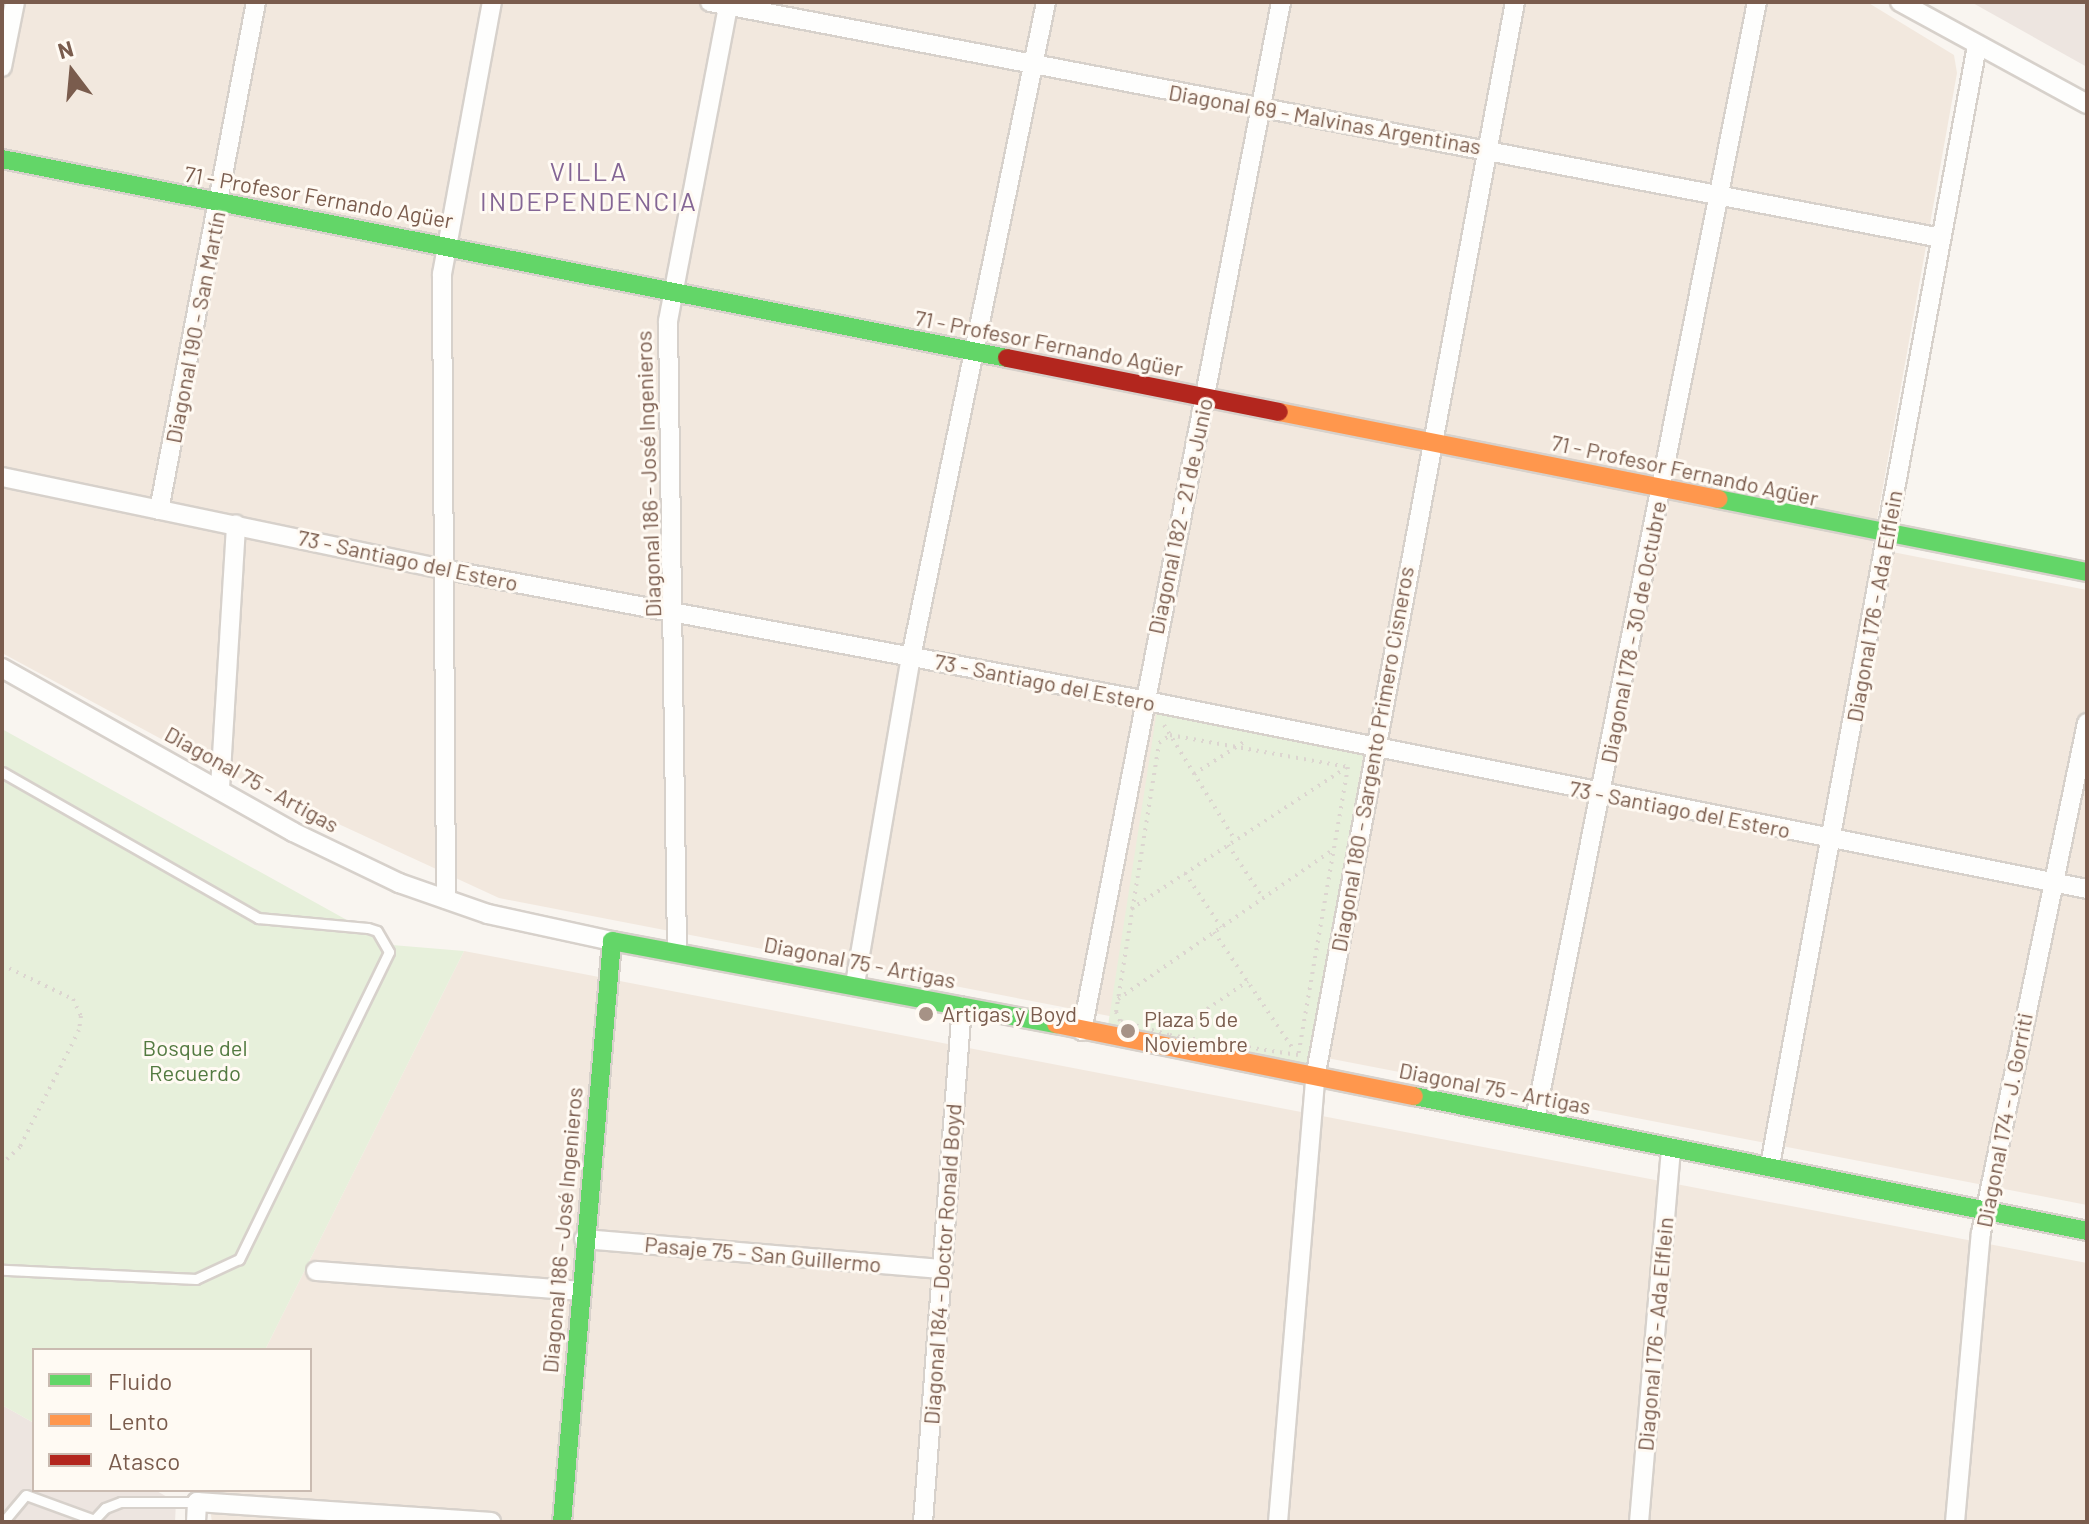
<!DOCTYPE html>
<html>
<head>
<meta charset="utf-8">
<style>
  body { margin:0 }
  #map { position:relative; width:2089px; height:1524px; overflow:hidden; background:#f9f5f0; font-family:Barlow,sans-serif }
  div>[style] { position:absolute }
  .residential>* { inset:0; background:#f2e8de }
  .industrial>* { inset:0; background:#ede5e0 }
  .green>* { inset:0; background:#e7f0db }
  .path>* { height:4px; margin-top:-2px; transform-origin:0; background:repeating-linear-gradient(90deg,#dcd5d0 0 2px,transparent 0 8px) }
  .roads { filter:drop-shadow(2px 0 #d7d1cb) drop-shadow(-2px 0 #d7d1cb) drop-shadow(0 2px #d7d1cb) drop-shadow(0 -2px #d7d1cb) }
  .lane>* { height:9px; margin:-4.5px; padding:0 4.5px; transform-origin:4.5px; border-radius:4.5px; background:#fefefd }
  .street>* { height:18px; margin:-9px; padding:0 9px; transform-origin:9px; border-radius:9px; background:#fefefd }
  .fast>* { height:18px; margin:-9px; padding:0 9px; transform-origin:9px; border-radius:9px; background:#63d668 }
  .slow>* { height:18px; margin:-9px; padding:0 9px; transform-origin:9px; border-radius:9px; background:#ff974d }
  .jam>* { height:18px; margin:-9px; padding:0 9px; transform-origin:9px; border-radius:9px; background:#b3261e }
  .dots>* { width:22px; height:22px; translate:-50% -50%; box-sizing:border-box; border:4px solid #fffaf3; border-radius:50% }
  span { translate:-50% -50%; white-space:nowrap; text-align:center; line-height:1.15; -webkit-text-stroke:6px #fffaf3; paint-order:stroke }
  .street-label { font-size:22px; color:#7a5c4d }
  .poi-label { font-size:22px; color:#7a5c4d }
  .left { translate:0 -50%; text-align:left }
  .park-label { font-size:22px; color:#537a41 }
  .quarter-label { font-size:26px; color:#846695; letter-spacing:2px }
  .frame { position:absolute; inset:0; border:4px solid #7a5c4d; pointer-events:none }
  .legend { position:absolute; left:32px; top:1348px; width:280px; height:144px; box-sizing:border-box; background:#fffaf3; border:2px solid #cabbb1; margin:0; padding:10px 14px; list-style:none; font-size:24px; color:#7a5c4d }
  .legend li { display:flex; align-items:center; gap:16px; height:40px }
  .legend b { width:40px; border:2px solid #cabbb1 }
  .north { position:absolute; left:32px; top:32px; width:80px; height:80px; -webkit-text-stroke:6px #fffaf3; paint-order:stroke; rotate:344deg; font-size:22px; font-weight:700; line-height:32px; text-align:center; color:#7a5c4d }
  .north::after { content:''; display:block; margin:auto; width:28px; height:36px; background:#7a5c4d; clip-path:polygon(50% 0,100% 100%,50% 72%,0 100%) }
</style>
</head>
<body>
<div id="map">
  <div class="residential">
    <i style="clip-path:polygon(2px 2px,1867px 2px,1954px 55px,1957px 73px,1872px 548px,2087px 590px,2087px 1205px,499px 898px,202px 761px,2px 653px)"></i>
    <i style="clip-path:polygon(464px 951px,2087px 1263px,2087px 1522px,212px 1522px,207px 1490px,310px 1490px,310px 1350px,265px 1350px)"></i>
  </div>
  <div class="industrial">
    <i style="clip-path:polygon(1971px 2px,2087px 2px,2087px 67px)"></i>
    <i style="clip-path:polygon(2px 1405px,34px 1423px,34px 1490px,155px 1490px,176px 1502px,175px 1522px,2px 1522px)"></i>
  </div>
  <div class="green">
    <i style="clip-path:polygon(1157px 710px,1364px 750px,1308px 1069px,1107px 1032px)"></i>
    <i style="clip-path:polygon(2px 729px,392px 945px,464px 951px,265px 1350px,34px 1350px,34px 1423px,2px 1405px)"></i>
  </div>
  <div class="path">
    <i style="left:1164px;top:725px;width:135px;rotate:58.3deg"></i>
    <i style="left:1170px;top:735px;width:181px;rotate:10.2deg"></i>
    <i style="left:1348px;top:767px;width:292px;rotate:99.8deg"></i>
    <i style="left:1298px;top:1055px;width:131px;rotate:-171.2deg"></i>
    <i style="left:1169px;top:1035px;width:51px;rotate:-164.1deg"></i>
    <i style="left:1120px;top:1021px;width:10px;rotate:-114deg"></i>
    <i style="left:1116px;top:1012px;width:272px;rotate:-80.9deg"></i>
    <i style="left:1159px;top:743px;width:14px;rotate:-36deg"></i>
    <i style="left:1194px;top:774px;width:63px;rotate:-32.7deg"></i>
    <i style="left:1228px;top:845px;width:64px;rotate:56.6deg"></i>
    <i style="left:1185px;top:873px;width:65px;rotate:56.3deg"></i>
    <i style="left:1131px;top:909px;width:257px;rotate:-33.3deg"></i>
    <i style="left:1214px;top:932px;width:143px;rotate:55.9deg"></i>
    <i style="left:2px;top:965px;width:79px;rotate:25.6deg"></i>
    <i style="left:73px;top:999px;width:19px;rotate:65deg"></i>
    <i style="left:81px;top:1016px;width:14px;rotate:98deg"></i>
    <i style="left:79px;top:1030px;width:131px;rotate:116.8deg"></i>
    <i style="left:20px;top:1147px;width:25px;rotate:137deg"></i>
    <i style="left:1118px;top:999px;width:261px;rotate:-34.8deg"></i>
    <i style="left:1181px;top:1027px;width:81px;rotate:-34.5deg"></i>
  </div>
  <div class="roads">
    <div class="lane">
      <i style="left:2px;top:772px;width:295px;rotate:29.7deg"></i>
      <i style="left:258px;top:918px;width:110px;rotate:5.2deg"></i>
      <i style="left:368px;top:928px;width:9px;rotate:18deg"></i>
      <i style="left:377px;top:931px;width:24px;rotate:60deg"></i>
      <i style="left:389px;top:952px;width:342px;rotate:116deg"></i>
      <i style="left:239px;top:1259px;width:47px;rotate:155.1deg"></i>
      <i style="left:196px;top:1279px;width:194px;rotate:-177.3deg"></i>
      <i style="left:3px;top:1522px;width:35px;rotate:-50deg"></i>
      <i style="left:26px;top:1495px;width:70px;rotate:20deg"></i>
      <i style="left:92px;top:1522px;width:19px;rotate:-47deg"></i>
      <i style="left:105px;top:1508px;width:17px;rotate:-21deg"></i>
      <i style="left:121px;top:1502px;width:76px"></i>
    </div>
    <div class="street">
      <i style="left:710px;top:2px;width:1253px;rotate:10.85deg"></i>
      <i style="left:1900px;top:2px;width:213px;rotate:28.6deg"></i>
      <i style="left:2px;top:67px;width:66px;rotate:-78.7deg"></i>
      <i style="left:2px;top:477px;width:455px;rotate:11.8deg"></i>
      <i style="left:447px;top:570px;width:707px;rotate:10.59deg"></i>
      <i style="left:1142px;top:700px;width:964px;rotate:11.31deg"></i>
      <i style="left:159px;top:510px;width:517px;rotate:-79.19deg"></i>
      <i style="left:2px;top:668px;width:334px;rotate:29.4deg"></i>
      <i style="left:293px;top:832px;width:118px;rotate:25.7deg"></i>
      <i style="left:399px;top:883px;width:94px;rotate:19.2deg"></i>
      <i style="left:488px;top:914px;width:127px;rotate:12.3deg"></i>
      <i style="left:220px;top:788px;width:264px;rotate:-86.5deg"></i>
      <i style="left:446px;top:899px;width:625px;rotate:-90.37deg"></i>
      <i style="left:442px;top:274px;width:277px;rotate:-79.6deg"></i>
      <i style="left:677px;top:951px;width:630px;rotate:-90.82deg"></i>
      <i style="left:668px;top:321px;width:325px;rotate:-79.2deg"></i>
      <i style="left:855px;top:984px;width:332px;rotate:-80.3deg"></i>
      <i style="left:911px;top:657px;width:669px;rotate:-78.35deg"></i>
      <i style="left:1082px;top:1031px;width:1048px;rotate:-79.05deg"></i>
      <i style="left:1535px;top:1120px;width:1140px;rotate:-78.77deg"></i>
      <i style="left:1770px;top:1165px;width:1138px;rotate:-79.52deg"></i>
      <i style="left:584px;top:1239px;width:358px;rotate:4.8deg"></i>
      <i style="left:316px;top:1271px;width:264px;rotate:4.3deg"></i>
      <i style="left:196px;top:1522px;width:20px;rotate:-87deg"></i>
      <i style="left:197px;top:1502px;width:295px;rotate:3.9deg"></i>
      <i style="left:923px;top:1522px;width:517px;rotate:-85.68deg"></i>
      <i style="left:1278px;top:1522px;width:446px;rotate:-85.2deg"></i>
      <i style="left:1315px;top:1078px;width:1094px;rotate:-79.47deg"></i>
      <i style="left:1639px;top:1522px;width:376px;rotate:-85.1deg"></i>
      <i style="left:1955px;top:1522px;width:290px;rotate:-84.9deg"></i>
      <i style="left:1981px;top:1233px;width:521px;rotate:-78.26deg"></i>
    </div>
    <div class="fast">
      <i style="left:2px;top:159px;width:1025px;rotate:11.2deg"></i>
      <i style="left:1718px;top:499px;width:376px;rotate:11.2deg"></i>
      <i style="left:1414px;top:1096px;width:686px;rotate:11.34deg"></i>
      <i style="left:562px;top:1522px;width:583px;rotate:-85.08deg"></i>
      <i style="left:612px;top:941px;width:452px;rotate:10.6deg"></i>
    </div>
    <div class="slow">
      <i style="left:1279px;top:412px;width:448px;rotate:11.2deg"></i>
      <i style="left:1056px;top:1024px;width:365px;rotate:11.4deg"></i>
    </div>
    <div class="jam">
      <i style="left:1007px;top:358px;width:277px;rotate:11.2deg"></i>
    </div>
  </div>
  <div class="dots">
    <i style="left:926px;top:1014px;background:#a69286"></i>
    <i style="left:1128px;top:1031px;background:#a69286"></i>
  </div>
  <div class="street-label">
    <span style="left:1325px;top:119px;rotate:10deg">Diagonal 69 - Malvinas Argentinas</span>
    <span style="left:319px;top:197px;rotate:10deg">71 - Profesor Fernando Agüer</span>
    <span style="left:195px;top:327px;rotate:-79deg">Diagonal 190 - San Martín</span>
    <span style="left:1049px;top:343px;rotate:11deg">71 - Profesor Fernando Agüer</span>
    <span style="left:1685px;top:470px;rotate:12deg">71 - Profesor Fernando Agüer</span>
    <span style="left:648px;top:474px;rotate:-92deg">Diagonal 186 - José Ingenieros</span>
    <span style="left:1180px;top:516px;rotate:-78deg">Diagonal 182 - 21 de Junio</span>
    <span style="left:408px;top:560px;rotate:12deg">73 - Santiago del Estero</span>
    <span style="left:1874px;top:606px;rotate:-80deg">Diagonal 176 - Ada Elflein</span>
    <span style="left:1633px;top:632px;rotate:-79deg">Diagonal 178 - 30 de Octubre</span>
    <span style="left:1045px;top:682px;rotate:11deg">73 - Santiago del Estero</span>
    <span style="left:1372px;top:759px;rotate:-80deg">Diagonal 180 - Sargento Primero Cisneros</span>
    <span style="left:252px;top:779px;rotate:29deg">Diagonal 75 - Artigas</span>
    <span style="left:1680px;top:809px;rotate:11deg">73 - Santiago del Estero</span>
    <span style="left:860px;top:962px;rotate:11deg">Diagonal 75 - Artigas</span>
    <span style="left:1495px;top:1088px;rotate:11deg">Diagonal 75 - Artigas</span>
    <span style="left:2004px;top:1120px;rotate:-79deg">Diagonal 174 - J. Gorriti</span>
    <span style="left:562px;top:1230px;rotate:-85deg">Diagonal 186 - José Ingenieros</span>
    <span style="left:763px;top:1254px;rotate:5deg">Pasaje 75 - San Guillermo</span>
    <span style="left:942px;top:1264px;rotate:-86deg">Diagonal 184 - Doctor Ronald Boyd</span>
    <span style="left:1655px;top:1334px;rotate:-85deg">Diagonal 176 - Ada Elflein</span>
  </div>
  <div class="poi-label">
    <span class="left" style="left:942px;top:1014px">Artigas y Boyd</span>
    <span class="left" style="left:1144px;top:1031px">Plaza 5 de<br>Noviembre</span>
  </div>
  <div class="park-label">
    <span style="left:195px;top:1060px">Bosque del<br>Recuerdo</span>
  </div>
  <div class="quarter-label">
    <span style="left:589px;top:186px">VILLA<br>INDEPENDENCIA</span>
  </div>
  <div class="frame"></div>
  <ul class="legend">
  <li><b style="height:10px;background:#63d668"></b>Fluido</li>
  <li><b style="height:10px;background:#ff974d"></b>Lento</li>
  <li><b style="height:10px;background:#b3261e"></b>Atasco</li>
  </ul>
  <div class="north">N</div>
</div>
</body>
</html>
